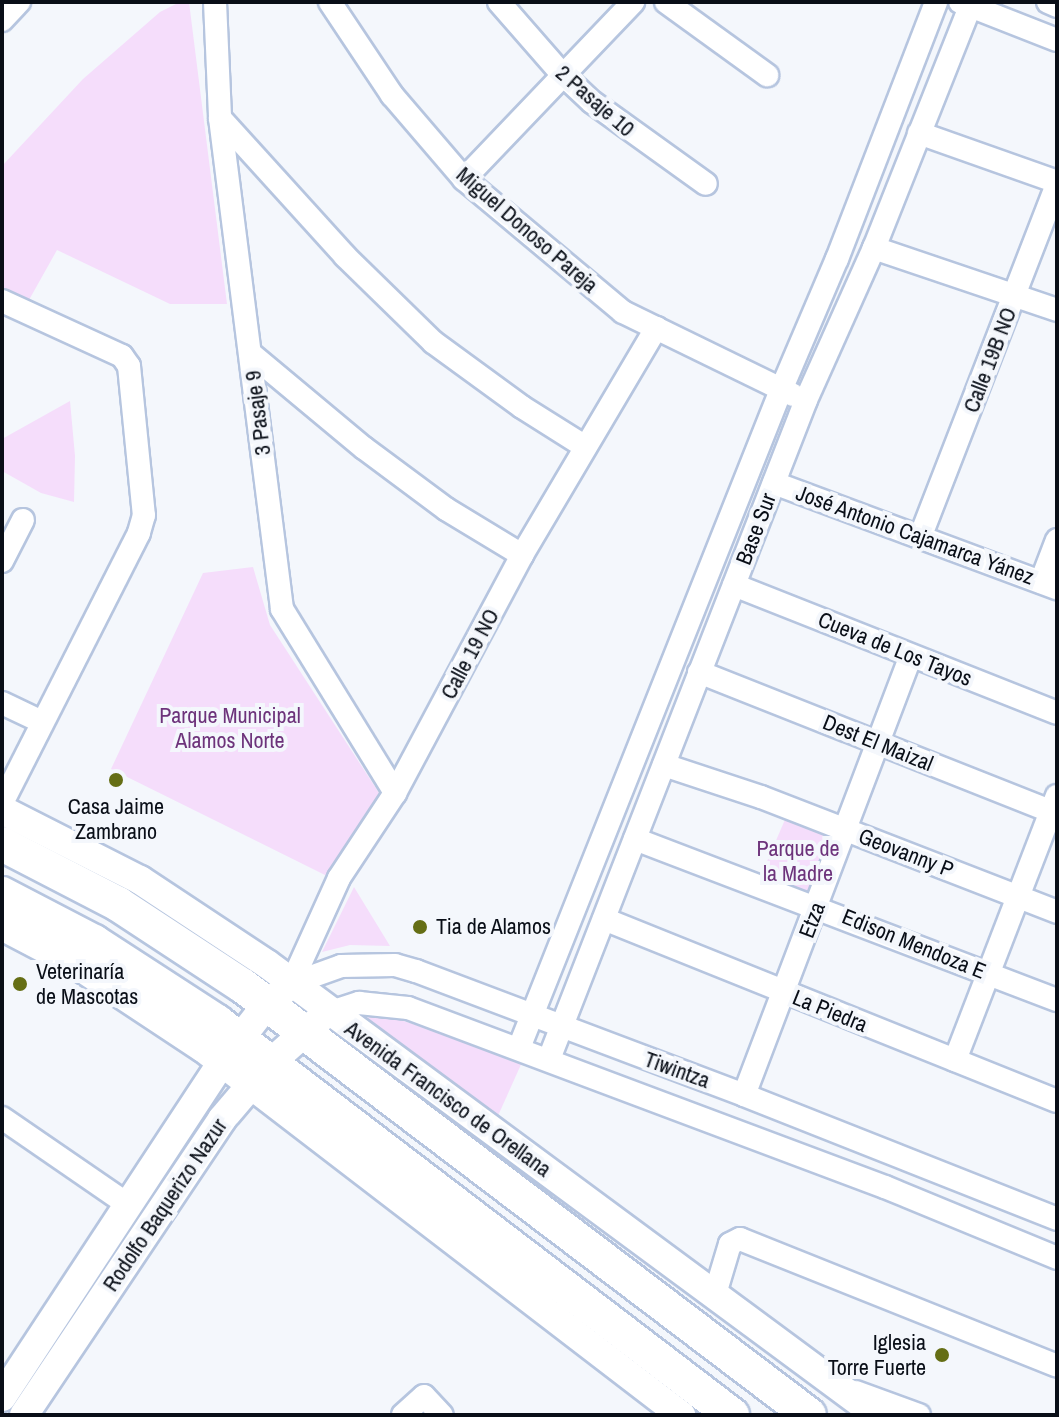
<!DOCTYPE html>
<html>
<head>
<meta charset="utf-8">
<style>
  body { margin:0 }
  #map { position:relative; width:1059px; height:1417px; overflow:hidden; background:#f4f7fc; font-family:"Archivo Narrow",sans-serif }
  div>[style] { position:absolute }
  .green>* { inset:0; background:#f5ddfb }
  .roads { filter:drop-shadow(2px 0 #b6c5df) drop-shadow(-2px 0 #b6c5df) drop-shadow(0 2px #b6c5df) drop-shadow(0 -2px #b6c5df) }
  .minor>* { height:22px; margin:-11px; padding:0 11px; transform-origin:11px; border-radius:11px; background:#fff }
  .major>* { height:28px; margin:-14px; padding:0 14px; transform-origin:14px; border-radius:14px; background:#fff }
  .highway>* { height:34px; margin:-17px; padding:0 17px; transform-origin:17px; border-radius:17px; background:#fff }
  .dots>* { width:22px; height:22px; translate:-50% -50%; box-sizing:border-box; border:4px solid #f4f7fc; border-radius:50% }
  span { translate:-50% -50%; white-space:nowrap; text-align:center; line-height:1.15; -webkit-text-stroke:8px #f4f7fc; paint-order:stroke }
  .street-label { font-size:22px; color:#090e17 }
  .park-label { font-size:22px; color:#6d337b }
  .poi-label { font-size:22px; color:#090e17 }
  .left { translate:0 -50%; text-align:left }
  .right { translate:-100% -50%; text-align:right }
  .frame { position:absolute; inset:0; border:4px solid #090e17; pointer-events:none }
</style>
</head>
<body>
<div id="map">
  <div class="green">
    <i style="clip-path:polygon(180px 2px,189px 2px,227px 304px,170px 304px,57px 250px,29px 300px,2px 287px,2px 166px,83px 79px,160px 12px)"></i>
    <i style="clip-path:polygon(70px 401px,75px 456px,74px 502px,41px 493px,2px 471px,2px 439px)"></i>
    <i style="clip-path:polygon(253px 567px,270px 625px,381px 796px,329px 877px,111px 769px,203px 573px)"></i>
    <i style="clip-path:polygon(790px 808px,839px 830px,811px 903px,759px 880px)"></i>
    <i style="clip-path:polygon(354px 887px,390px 946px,350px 945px,322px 952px)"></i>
    <i style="clip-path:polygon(376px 1012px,523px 1060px,497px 1118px,366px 1019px)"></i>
  </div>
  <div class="roads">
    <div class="minor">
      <i style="left:215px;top:2px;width:116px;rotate:87.5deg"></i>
      <i style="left:220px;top:118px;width:495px;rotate:82.8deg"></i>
      <i style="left:282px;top:609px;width:216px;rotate:58.4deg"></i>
      <i style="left:330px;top:2px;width:112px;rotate:56.3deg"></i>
      <i style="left:392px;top:95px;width:111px;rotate:49.4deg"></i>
      <i style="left:464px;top:179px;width:207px;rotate:39.9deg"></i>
      <i style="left:623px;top:312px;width:189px;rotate:26deg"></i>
      <i style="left:499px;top:2px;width:94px;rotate:48.9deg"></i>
      <i style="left:561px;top:73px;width:42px;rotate:43.1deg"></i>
      <i style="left:592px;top:102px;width:140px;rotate:35.7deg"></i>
      <i style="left:666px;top:2px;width:125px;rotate:35.9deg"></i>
      <i style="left:960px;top:2px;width:104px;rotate:21.4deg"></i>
      <i style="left:1048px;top:2px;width:10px;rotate:24deg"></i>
      <i style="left:2px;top:20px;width:25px;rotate:-47deg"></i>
      <i style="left:220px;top:118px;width:186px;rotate:47.8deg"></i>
      <i style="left:345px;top:256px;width:123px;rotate:44.3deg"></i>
      <i style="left:433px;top:342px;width:110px;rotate:36.1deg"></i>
      <i style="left:522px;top:407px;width:73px;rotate:32.2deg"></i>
      <i style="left:919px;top:133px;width:146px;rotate:19.5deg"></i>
      <i style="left:464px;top:179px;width:245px;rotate:-46.3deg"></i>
      <i style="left:874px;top:248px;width:193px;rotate:18.7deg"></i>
      <i style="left:2px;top:301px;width:132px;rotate:24.6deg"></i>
      <i style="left:122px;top:356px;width:12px;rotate:55deg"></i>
      <i style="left:129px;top:366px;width:150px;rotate:84.3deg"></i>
      <i style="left:144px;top:515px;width:19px;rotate:106deg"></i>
      <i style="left:139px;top:533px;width:303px;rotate:116.9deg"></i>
      <i style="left:251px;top:354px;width:147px;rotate:39.8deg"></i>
      <i style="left:364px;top:448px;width:102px;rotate:36.6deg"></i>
      <i style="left:446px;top:509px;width:89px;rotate:31.2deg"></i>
      <i style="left:774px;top:483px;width:302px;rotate:20.4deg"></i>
      <i style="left:921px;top:535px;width:376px;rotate:-68.8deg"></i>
      <i style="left:2px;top:561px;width:46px;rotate:-62.9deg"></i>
      <i style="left:1041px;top:582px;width:45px;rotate:-69.1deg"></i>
      <i style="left:734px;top:585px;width:347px;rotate:21.6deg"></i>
      <i style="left:699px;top:672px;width:385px;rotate:21.6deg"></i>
      <i style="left:2px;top:703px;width:44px;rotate:25.4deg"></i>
      <i style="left:664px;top:765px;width:102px;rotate:18.3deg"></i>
      <i style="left:761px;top:797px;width:318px;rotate:21.2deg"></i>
      <i style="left:635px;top:839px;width:452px;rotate:20.9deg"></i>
      <i style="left:604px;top:919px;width:488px;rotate:21.9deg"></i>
      <i style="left:291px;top:984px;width:53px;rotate:-19.8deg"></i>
      <i style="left:341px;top:966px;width:54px;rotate:-1.1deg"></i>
      <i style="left:395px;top:965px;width:22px;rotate:16deg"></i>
      <i style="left:416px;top:971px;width:351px;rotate:20.7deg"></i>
      <i style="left:744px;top:1095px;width:337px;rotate:21.6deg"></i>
      <i style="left:291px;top:984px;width:116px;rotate:-65.6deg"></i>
      <i style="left:339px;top:878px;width:102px;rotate:-56.6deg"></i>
      <i style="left:395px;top:793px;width:270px;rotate:-61.9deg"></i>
      <i style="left:522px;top:555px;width:264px;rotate:-59.4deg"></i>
      <i style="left:328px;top:1013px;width:33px;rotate:-18deg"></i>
      <i style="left:359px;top:1003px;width:49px;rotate:5.8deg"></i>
      <i style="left:408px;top:1008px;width:509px;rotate:20.57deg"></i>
      <i style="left:885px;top:1187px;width:186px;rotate:22.4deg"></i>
      <i style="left:519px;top:1048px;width:708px;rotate:-68.29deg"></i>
      <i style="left:781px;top:390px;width:142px;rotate:-66.9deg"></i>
      <i style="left:837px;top:259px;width:275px;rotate:-68.9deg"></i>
      <i style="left:549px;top:1059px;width:707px;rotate:-68.69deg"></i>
      <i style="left:806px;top:400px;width:167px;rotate:-65.9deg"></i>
      <i style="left:874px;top:248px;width:265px;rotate:-68.3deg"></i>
      <i style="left:955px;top:1060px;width:283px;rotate:-68.9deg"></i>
      <i style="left:744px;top:1095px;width:470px;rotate:-69.2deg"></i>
      <i style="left:2px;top:1118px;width:152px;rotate:34.5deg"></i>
      <i style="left:715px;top:1294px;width:52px;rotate:-73.3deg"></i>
      <i style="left:730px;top:1244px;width:11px;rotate:-27deg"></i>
      <i style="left:740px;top:1239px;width:341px;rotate:21.8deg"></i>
      <i style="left:856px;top:1392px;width:67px;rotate:20.1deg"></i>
      <i style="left:403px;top:1415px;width:28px;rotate:-42deg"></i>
      <i style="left:424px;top:1396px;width:26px;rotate:47deg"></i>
    </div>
    <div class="major">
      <i style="left:2px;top:810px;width:155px;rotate:26.9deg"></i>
      <i style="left:140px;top:880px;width:152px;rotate:33.5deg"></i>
      <i style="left:267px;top:964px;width:759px;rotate:36.48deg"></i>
      <i style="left:2px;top:926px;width:90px;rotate:27.7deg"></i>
      <i style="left:82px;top:968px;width:145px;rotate:33.5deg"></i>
      <i style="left:203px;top:1048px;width:603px;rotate:37.52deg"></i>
      <i style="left:2px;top:1397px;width:401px;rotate:-56.7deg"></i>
      <i style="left:222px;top:1062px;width:73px;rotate:-52.2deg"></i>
      <i style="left:267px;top:1004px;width:19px;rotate:-39deg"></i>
      <i style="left:24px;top:1415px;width:356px;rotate:-56.2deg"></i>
      <i style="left:222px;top:1119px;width:72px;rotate:-49.5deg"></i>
      <i style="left:269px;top:1064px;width:65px;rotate:-41.3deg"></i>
    </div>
    <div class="highway">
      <i style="left:2px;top:844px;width:131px;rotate:27.3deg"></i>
      <i style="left:118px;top:904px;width:149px;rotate:33.3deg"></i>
      <i style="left:243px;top:986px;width:710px;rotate:37.16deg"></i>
      <i style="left:2px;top:894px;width:104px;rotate:27.6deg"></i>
      <i style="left:94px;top:942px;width:147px;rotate:33deg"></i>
      <i style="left:217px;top:1022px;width:648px;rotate:37.35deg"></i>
    </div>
  </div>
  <div class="dots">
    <i style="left:116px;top:780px;background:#656e15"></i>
    <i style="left:420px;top:927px;background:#656e15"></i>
    <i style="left:20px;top:984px;background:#656e15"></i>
    <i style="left:942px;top:1355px;background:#656e15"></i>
  </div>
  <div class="street-label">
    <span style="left:595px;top:101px;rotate:41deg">2 Pasaje 10</span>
    <span style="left:527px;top:230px;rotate:41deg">Miguel Donoso Pareja</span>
    <span style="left:990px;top:360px;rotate:-69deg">Calle 19B NO</span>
    <span style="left:258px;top:413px;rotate:-97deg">3 Pasaje 9</span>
    <span style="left:756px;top:529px;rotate:-69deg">Base Sur</span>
    <span style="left:915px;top:535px;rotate:20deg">José Antonio Cajamarca Yánez</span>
    <span style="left:895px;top:649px;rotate:22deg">Cueva de Los Tayos</span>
    <span style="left:470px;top:654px;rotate:-62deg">Calle 19 NO</span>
    <span style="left:878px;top:743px;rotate:22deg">Dest El Maizal</span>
    <span style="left:906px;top:853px;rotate:21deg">Geovanny P</span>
    <span style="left:812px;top:920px;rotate:-69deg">Etza</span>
    <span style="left:914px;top:944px;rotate:22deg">Edison Mendoza E</span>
    <span style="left:830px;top:1011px;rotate:22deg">La Piedra</span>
    <span style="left:677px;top:1070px;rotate:20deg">Tiwintza</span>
    <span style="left:448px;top:1099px;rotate:36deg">Avenida Francisco de Orellana</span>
    <span style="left:165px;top:1205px;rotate:-56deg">Rodolfo Baquerizo Nazur</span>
  </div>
  <div class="park-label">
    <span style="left:230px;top:728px">Parque Municipal<br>Alamos Norte</span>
    <span style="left:798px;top:861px">Parque de<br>la Madre</span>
  </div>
  <div class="poi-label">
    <span style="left:116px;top:819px">Casa Jaime<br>Zambrano</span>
    <span class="left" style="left:436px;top:927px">Tia de Alamos</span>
    <span class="left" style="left:36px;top:984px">Veterinaría<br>de Mascotas</span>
    <span class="right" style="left:926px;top:1355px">Iglesia<br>Torre Fuerte</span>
  </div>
  <div class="frame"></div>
</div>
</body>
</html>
